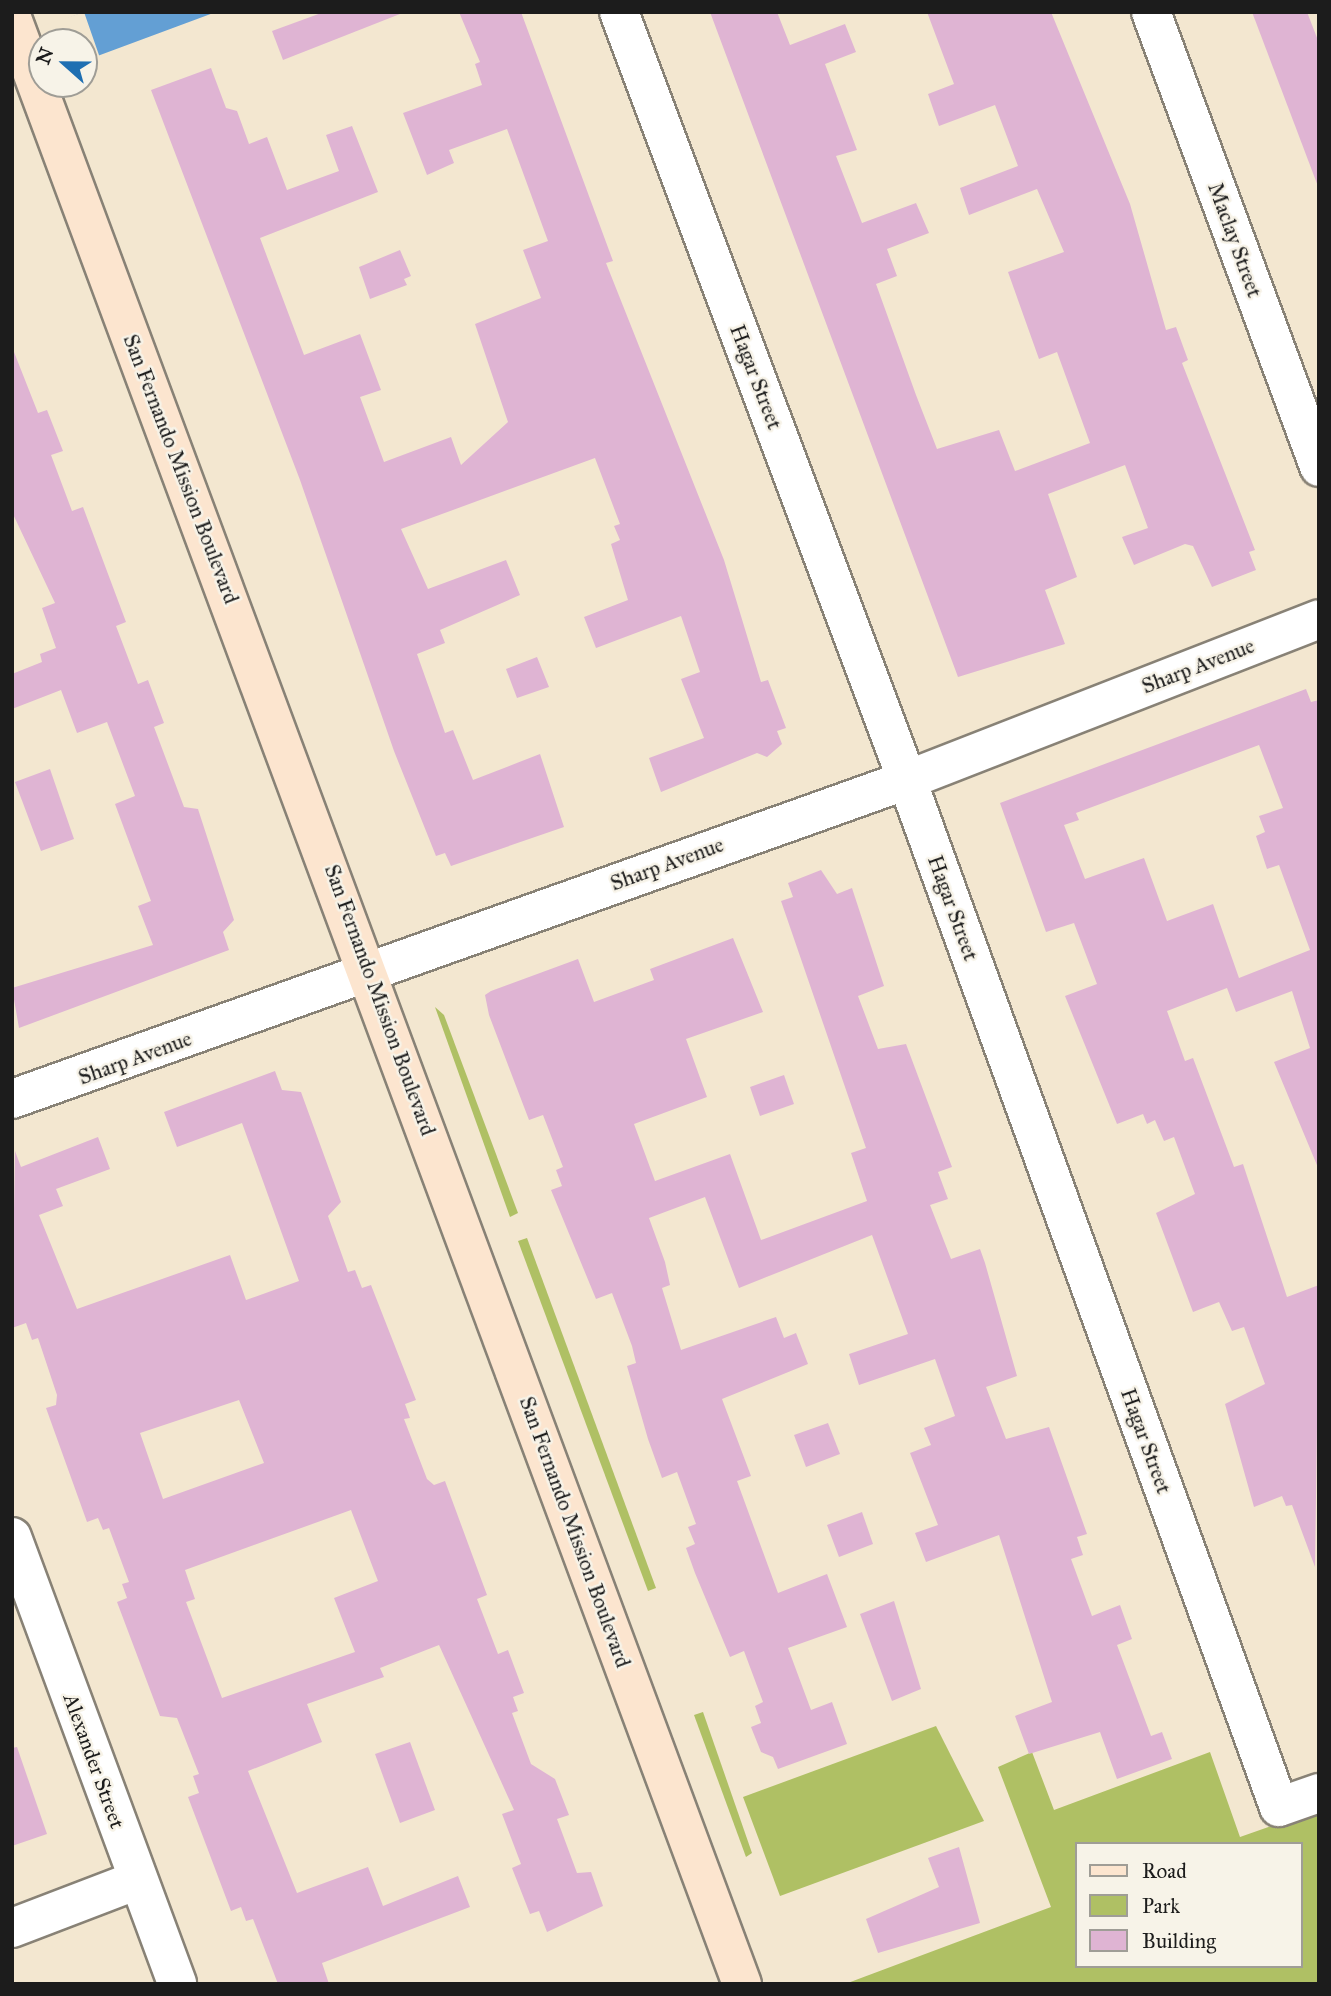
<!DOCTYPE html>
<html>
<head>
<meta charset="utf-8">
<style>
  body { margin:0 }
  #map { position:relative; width:1331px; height:1996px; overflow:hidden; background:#f3e7d0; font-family:"IM FELL Great Primer",serif }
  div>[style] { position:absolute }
  .green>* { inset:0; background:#afc064 }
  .water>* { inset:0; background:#639fd4 }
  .pier>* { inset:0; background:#f3e7d0 }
  .building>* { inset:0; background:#dfb4d3 }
  .roads { filter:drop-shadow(2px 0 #888276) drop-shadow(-2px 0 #888276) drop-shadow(0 2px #888276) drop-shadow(0 -2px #888276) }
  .minor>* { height:38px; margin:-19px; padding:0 19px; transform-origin:19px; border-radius:19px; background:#fff }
  .secondary>* { height:38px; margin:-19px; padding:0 19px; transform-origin:19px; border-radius:19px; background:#fce5cf }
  span { translate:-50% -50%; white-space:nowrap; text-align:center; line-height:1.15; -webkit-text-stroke:5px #f7f3e8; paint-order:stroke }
  .street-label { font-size:21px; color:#1c1c1c }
  .frame { position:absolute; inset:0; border:14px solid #1c1c1c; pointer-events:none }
  .legend { position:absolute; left:1075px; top:1842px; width:228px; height:126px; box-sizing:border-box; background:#f7f3e8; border:2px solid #9f9d96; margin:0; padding:9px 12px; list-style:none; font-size:21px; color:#1c1c1c }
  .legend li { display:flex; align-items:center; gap:14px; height:35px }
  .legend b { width:35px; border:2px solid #9f9d96 }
  .north { position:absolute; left:28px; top:28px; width:70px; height:70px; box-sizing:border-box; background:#f7f3e8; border:2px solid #9f9d96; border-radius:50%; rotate:291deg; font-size:19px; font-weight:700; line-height:28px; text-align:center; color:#1c1c1c }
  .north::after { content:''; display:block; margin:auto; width:24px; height:32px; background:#1f6fb2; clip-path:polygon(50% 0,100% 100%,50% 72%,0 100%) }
</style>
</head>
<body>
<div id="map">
  <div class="green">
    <i style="clip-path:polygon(435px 1007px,444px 1015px,518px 1213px,510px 1217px)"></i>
    <i style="clip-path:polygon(527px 1238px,656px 1588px,648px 1591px,518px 1241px)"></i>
    <i style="clip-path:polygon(703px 1712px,752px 1853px,746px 1857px,694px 1715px)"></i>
    <i style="clip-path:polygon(936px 1726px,984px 1821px,780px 1896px,743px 1797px)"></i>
    <i style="clip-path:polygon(evenodd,1032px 1752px,1054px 1810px,1210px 1752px,1240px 1837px,1319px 1809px,1319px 1984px,845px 1984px,1051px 1907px,998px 1767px,1032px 1752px,1077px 1844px,1301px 1844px,1301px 1966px,1077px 1966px,1077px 1844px)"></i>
  </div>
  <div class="water">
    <i style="clip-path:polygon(84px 12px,216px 12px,84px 61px,84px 42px,12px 39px)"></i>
  </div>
  <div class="pier">
    <i style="clip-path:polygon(84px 12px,100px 58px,84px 64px,84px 42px,42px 42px,42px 80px,12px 91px,12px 36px)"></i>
  </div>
  <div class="building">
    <i style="clip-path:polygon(324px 12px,399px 12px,400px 14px,283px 60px,272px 31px)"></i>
    <i style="clip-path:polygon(459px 12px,521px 12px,613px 261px,606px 263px,724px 560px,761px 682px,768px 680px,786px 728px,777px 731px,782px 744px,767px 757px,757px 753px,661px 792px,649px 758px,704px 738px,681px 679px,700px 672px,681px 616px,596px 648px,584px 617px,628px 600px,611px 544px,620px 540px,614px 526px,620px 524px,595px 458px,401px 529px,428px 589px,506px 560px,520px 595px,440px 630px,445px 643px,417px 654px,445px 733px,453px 730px,473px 780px,540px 754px,564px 827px,451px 866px,445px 853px,436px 856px,394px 751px,300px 480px,151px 90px,211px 68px,226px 108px,237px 111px,249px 144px,267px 137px,287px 190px,339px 171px,326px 135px,352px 126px,378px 192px,260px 238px,304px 355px,360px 334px,381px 390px,360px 397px,384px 462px,451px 437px,461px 465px,508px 422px,475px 324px,541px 298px,523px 250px,548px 241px,507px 129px,449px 150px,454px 163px,427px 175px,403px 113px,482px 85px,475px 64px,480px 62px)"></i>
    <i style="clip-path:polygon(710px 12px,777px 12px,790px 45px,845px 24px,856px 52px,825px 64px,857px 150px,836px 156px,862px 223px,916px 203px,929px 233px,887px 249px,897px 276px,876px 284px,916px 395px,937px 449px,999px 430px,1015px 471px,1090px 443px,1057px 352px,1039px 359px,1008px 272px,1064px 252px,1037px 189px,969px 215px,960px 188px,1018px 166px,995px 105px,939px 126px,928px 94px,954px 84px,927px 12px,1051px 12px,1130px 204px,1166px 330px,1176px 327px,1188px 360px,1182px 363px,1255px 550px,1249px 552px,1256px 570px,1212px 587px,1193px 546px,1185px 544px,1134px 565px,1122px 537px,1148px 528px,1125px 465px,1048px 494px,1077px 577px,1045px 590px,1065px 644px,958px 677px)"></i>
    <i style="clip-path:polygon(1252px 12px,1307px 12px,1319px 43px,1319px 189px)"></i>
    <i style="clip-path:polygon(400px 250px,411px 276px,404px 279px,407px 285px,370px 299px,359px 267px)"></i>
    <i style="clip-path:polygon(14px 352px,38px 413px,47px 410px,63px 451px,51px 455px,72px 511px,83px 507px,126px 622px,116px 626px,138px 684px,148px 680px,164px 723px,154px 727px,184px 807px,198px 809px,234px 920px,223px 932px,229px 950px,19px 1028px,12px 988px,153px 945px,138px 906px,151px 901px,115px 804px,135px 796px,107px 722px,77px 733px,61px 690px,12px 709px,12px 674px,42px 662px,40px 654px,56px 648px,42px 608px,55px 603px,12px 512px)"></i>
    <i style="clip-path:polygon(537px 657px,549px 687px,517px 698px,506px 669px)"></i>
    <i style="clip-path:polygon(evenodd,1306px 689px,1311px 702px,1319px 700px,1319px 1170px,1274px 1062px,1310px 1048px,1292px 991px,1236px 1012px,1227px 988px,1167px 1011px,1185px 1061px,1193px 1058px,1234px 1167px,1243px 1164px,1287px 1297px,1319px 1285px,1315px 1567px,1292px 1505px,1286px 1506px,1282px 1496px,1254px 1507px,1225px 1404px,1265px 1384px,1244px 1327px,1232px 1331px,1219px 1302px,1193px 1312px,1156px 1213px,1195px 1194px,1174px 1137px,1164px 1141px,1155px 1120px,1147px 1124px,1143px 1114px,1117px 1124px,1065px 996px,1097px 984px,1074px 923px,1046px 932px,1000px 803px,1306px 689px,1259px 745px,1283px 808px,1259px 816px,1265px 832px,1256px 836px,1267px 869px,1279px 865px,1310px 950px,1239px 978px,1213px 904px,1167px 921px,1144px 858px,1085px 879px,1064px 825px,1079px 820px,1076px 813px,1259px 745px)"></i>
    <i style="clip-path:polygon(50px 769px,74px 839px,41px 851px,15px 782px)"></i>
    <i style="clip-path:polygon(821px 870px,837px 894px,852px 888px,884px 986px,858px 996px,878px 1049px,906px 1044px,952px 1167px,938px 1172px,948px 1199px,930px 1205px,951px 1259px,980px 1249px,985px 1263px,1017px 1376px,986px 1387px,1006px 1439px,1049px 1427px,1087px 1534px,1077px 1537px,1083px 1555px,1071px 1559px,1092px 1616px,1120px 1605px,1132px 1639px,1117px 1645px,1151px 1736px,1162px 1732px,1172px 1759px,1117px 1779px,1100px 1732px,1029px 1754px,1015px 1716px,1052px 1702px,999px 1535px,926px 1562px,915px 1533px,938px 1525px,910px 1453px,931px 1445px,924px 1428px,955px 1416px,935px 1359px,859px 1385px,849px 1354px,908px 1334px,872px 1235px,739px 1288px,705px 1197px,649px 1218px,665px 1262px,670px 1285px,662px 1288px,681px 1350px,776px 1317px,784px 1338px,796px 1333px,808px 1364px,722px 1399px,751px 1476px,737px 1481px,778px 1593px,827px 1574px,847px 1627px,788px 1648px,811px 1710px,832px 1702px,847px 1744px,778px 1769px,773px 1757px,761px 1752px,751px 1727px,761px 1723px,755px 1706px,763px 1702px,744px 1651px,730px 1657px,695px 1573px,686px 1548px,695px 1544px,688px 1527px,696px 1524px,677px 1472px,662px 1478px,648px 1439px,627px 1366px,636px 1363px,632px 1346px,612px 1293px,596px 1299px,551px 1190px,562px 1186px,556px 1170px,563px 1167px,543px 1115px,529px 1120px,489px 1015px,485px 995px,491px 991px,578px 959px,594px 1002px,654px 980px,650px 969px,733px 938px,763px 1012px,686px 1039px,707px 1097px,634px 1124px,655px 1181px,730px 1154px,761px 1240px,867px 1201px,851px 1153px,866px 1148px,781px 901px,793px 897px,788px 883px)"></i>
    <i style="clip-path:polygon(evenodd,275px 1071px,282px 1090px,301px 1092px,341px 1202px,328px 1216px,348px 1272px,355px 1270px,362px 1288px,371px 1285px,416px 1400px,405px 1404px,410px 1418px,404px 1419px,427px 1479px,434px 1485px,445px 1481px,487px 1595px,477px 1599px,498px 1654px,508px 1650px,524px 1693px,513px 1697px,518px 1711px,512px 1713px,531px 1764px,555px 1779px,569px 1815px,557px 1819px,577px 1873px,591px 1872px,603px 1906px,547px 1932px,539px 1911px,530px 1914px,512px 1868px,521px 1864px,502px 1814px,514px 1810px,439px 1645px,380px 1668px,384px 1677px,307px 1704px,322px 1742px,248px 1771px,297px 1893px,368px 1867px,383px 1906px,458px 1876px,470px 1907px,322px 1963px,329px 1984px,278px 1984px,253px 1919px,246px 1921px,241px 1907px,231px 1911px,188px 1797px,199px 1793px,193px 1776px,199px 1774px,177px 1718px,160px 1716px,117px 1602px,127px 1598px,122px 1584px,129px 1582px,109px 1528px,103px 1530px,98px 1518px,87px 1522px,46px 1408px,56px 1405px,57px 1395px,38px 1338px,32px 1340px,26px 1323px,12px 1328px,15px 1151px,21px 1167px,98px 1137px,110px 1169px,56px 1189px,63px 1206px,39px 1215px,77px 1309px,230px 1255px,246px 1300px,299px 1281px,242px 1123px,177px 1147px,164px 1112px,275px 1071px,239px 1400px,264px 1463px,163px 1499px,140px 1433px,239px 1400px,275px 1071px,351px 1510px,378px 1581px,334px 1598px,355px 1652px,222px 1698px,186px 1602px,195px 1599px,185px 1570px,351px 1510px)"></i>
    <i style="clip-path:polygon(784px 1075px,794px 1104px,760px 1116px,750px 1087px)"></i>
    <i style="clip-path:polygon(828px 1423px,840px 1454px,806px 1467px,794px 1435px)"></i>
    <i style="clip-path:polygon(862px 1512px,873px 1544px,839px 1557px,827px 1525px)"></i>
    <i style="clip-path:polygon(894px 1601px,921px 1689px,892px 1701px,860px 1614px)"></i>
    <i style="clip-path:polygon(410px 1742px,435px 1810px,400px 1823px,375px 1754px)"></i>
    <i style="clip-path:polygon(17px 1747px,47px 1834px,12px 1846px,12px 1748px)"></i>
    <i style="clip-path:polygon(959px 1847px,980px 1923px,878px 1953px,866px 1919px,939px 1887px,928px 1858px)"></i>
  </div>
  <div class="roads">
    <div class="minor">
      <i style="left:619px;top:12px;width:820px;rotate:69.44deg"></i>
      <i style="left:907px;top:780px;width:1092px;rotate:70.09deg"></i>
      <i style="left:1279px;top:1807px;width:42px;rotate:-19.3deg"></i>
      <i style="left:1151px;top:12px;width:485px;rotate:69.7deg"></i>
      <i style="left:12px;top:1099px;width:950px;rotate:-19.62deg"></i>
      <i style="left:907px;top:780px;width:442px;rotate:-21.3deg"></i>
      <i style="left:12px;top:1537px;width:476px;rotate:69.7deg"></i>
      <i style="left:12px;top:1928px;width:135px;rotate:-20.9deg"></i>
    </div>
    <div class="secondary">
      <i style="left:12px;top:18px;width:2097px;rotate:69.63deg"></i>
    </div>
  </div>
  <div class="street-label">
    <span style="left:1235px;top:240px;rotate:70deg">Maclay Street</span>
    <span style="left:756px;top:377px;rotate:69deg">Hagar Street</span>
    <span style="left:181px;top:469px;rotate:69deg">San Fernando Mission Boulevard</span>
    <span style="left:1198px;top:666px;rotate:-21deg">Sharp Avenue</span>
    <span style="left:667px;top:864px;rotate:-20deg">Sharp Avenue</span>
    <span style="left:953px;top:908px;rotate:70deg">Hagar Street</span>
    <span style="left:380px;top:1000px;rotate:70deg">San Fernando Mission Boulevard</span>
    <span style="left:135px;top:1058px;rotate:-20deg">Sharp Avenue</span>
    <span style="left:1146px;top:1441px;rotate:70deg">Hagar Street</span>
    <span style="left:575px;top:1532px;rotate:70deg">San Fernando Mission Boulevard</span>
    <span style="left:94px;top:1761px;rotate:70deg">Alexander Street</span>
  </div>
  <div class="frame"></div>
  <ul class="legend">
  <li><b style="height:9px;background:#fce5cf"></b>Road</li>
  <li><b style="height:19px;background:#afc064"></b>Park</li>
  <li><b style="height:19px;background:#dfb4d3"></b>Building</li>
  </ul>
  <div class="north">N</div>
</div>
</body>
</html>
